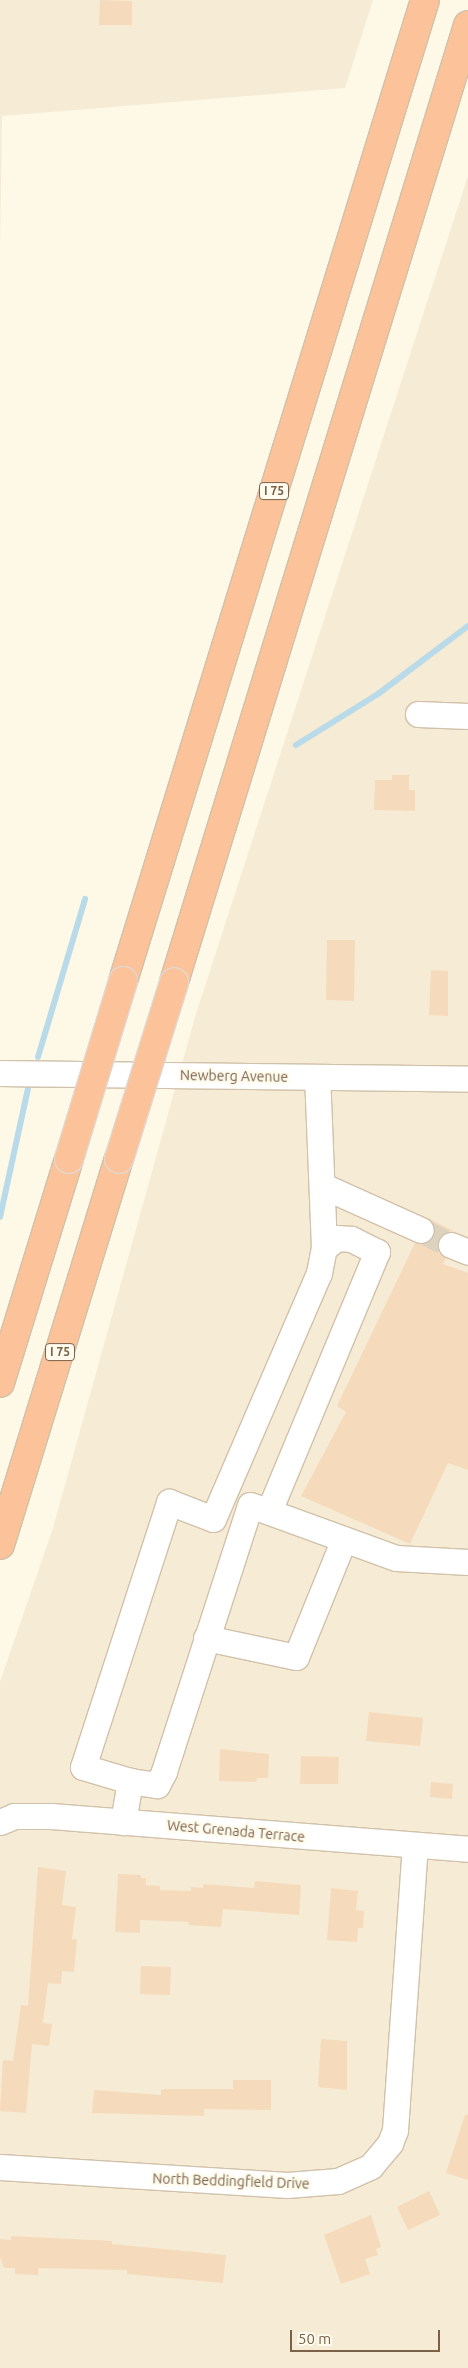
<!DOCTYPE html>
<html>
<head>
<meta charset="utf-8">
<style>
  body { margin:0 }
  #map { position:relative; width:468px; height:2368px; overflow:hidden; background:#fef8e6; font-family:Ubuntu,sans-serif }
  div>[style] { position:absolute }
  .residential>* { inset:0; background:#f6ebd4 }
  .stream>* { height:6px; margin:-3px; padding:0 3px; transform-origin:3px; border-radius:3px; background:#b9dbe9 }
  .building>* { inset:0; background:#f5dbbc }
  .minor-tunnel>* { height:25px; margin-top:-12.5px; transform-origin:0; background:repeating-linear-gradient(90deg,#ddd2be 0 25px,transparent 0 37px) }
  .roads { filter:drop-shadow(1px 0 #d1c1aa) drop-shadow(-1px 0 #d1c1aa) drop-shadow(0 1px #d1c1aa) drop-shadow(0 -1px #d1c1aa) }
  .minor>* { height:25px; margin:-12.5px; padding:0 12.5px; transform-origin:12.5px; border-radius:12.5px; background:#fff }
  .highway>* { height:28px; margin:-14px; padding:0 14px; transform-origin:14px; border-radius:14px; background:#fcc299 }
  .bridges { filter:drop-shadow(1px 0 #dfd9d3) drop-shadow(-1px 0 #dfd9d3) drop-shadow(0 1px #dfd9d3) drop-shadow(0 -1px #dfd9d3) }
  .highway-bridge>* { height:28px; margin:-14px; padding:0 14px; transform-origin:14px; border-radius:14px; background:#fcc299 }
  span { translate:-50% -50%; white-space:nowrap; text-align:center; line-height:1.15; -webkit-text-stroke:5px #fffbee; paint-order:stroke }
  .shield-label span { padding:1px 4px; background:#fffbee; border:1px solid; border-radius:4px; -webkit-text-stroke-width:0 }
  .shield-label { font-size:12px; color:#7a6148; font-weight:700 }
  .street-label { font-size:14px; color:#7a6148 }
  .scale { position:absolute; left:290px; top:2330px; width:150px; height:22px; box-sizing:border-box; border:2px solid #7a6148; border-top:0; padding-left:6px; font-size:15px; line-height:18px; white-space:nowrap; color:#7a6148; -webkit-text-stroke:4px #fffbee; paint-order:stroke }
</style>
</head>
<body>
<div id="map">
  <div class="residential">
    <i style="clip-path:polygon(0 0,373px 0,345px 88px,2px 116px,0 252px)"></i>
    <i style="clip-path:polygon(468px 176px,468px 2368px,0 2368px,0 1682px,53px 1528px,195px 1017px)"></i>
  </div>
  <div class="stream">
    <i style="left:296px;top:745px;width:97px;rotate:-31.9deg"></i>
    <i style="left:378px;top:694px;width:113px;rotate:-37.1deg"></i>
    <i style="left:38px;top:1057px;width:165px;rotate:-73.4deg"></i>
    <i style="left:0;top:1217px;width:131px;rotate:-77.7deg"></i>
  </div>
  <div class="building">
    <i style="clip-path:polygon(100px 0,132px 1px,132px 25px,99px 25px)"></i>
    <i style="clip-path:polygon(392px 775px,409px 775px,409px 790px,415px 790px,415px 811px,374px 810px,375px 780px,392px 780px)"></i>
    <i style="clip-path:polygon(327px 940px,355px 940px,354px 1001px,326px 1000px)"></i>
    <i style="clip-path:polygon(431px 970px,448px 971px,448px 1016px,429px 1015px)"></i>
    <i style="clip-path:polygon(428px 1218px,454px 1231px,443px 1233px,438px 1240px,439px 1253px,446px 1258px,443px 1264px,468px 1273px,468px 1470px,448px 1463px,410px 1544px,301px 1496px,346px 1412px,337px 1406px,415px 1243px,423px 1244px,434px 1236px,435px 1228px)"></i>
    <i style="clip-path:polygon(369px 1712px,423px 1718px,420px 1746px,366px 1741px)"></i>
    <i style="clip-path:polygon(220px 1749px,269px 1754px,268px 1778px,257px 1778px,256px 1782px,219px 1781px)"></i>
    <i style="clip-path:polygon(301px 1756px,339px 1757px,338px 1784px,300px 1784px)"></i>
    <i style="clip-path:polygon(431px 1782px,453px 1784px,452px 1799px,430px 1797px)"></i>
    <i style="clip-path:polygon(38px 1867px,66px 1871px,62px 1905px,76px 1907px,72px 1939px,77px 1939px,74px 1972px,62px 1971px,61px 1984px,48px 1983px,43px 2023px,52px 2024px,49px 2046px,32px 2044px,26px 2113px,0 2111px,3px 2060px,13px 2061px,21px 2005px,28px 2006px)"></i>
    <i style="clip-path:polygon(118px 1874px,141px 1875px,141px 1878px,146px 1878px,146px 1885px,160px 1886px,160px 1890px,191px 1891px,191px 1887px,203px 1888px,203px 1884px,254px 1888px,255px 1881px,301px 1885px,299px 1915px,223px 1909px,221px 1927px,188px 1925px,189px 1922px,140px 1920px,140px 1933px,115px 1932px)"></i>
    <i style="clip-path:polygon(331px 1888px,358px 1891px,356px 1910px,364px 1911px,363px 1928px,358px 1928px,357px 1942px,327px 1940px)"></i>
    <i style="clip-path:polygon(141px 1966px,171px 1967px,170px 1995px,140px 1994px)"></i>
    <i style="clip-path:polygon(321px 2039px,347px 2041px,347px 2090px,318px 2087px)"></i>
    <i style="clip-path:polygon(233px 2080px,271px 2080px,271px 2110px,204px 2109px,204px 2116px,92px 2113px,94px 2090px,161px 2095px,161px 2090px,164px 2089px,233px 2089px)"></i>
    <i style="clip-path:polygon(465px 2115px,468px 2115px,468px 2180px,446px 2173px)"></i>
    <i style="clip-path:polygon(429px 2191px,440px 2215px,408px 2230px,397px 2207px)"></i>
    <i style="clip-path:polygon(371px 2215px,381px 2247px,376px 2249px,378px 2255px,365px 2259px,370px 2274px,341px 2284px,324px 2235px)"></i>
    <i style="clip-path:polygon(11px 2236px,112px 2241px,112px 2244px,226px 2255px,223px 2283px,127px 2274px,127px 2270px,38px 2268px,38px 2275px,15px 2274px,15px 2268px,4px 2268px,0 2257px,0 2239px,11px 2240px)"></i>
  </div>
  <div class="minor-tunnel">
    <i style="left:421px;top:1230px;width:34px;rotate:27deg"></i>
  </div>
  <div class="roads">
    <div class="minor">
      <i style="left:418px;top:714px;width:50px;rotate:2.3deg"></i>
      <i style="left:0;top:1073px;width:468px;rotate:0.7deg"></i>
      <i style="left:323px;top:1186px;width:107px;rotate:24.2deg"></i>
      <i style="left:451px;top:1245px;width:18px;rotate:22deg"></i>
      <i style="left:250px;top:1505px;width:281px;rotate:107.9deg"></i>
      <i style="left:164px;top:1772px;width:15px;rotate:118deg"></i>
      <i style="left:157px;top:1785px;width:27px;rotate:-172deg"></i>
      <i style="left:130px;top:1781px;width:49px;rotate:-163.4deg"></i>
      <i style="left:83px;top:1767px;width:279px;rotate:-72deg"></i>
      <i style="left:169px;top:1502px;width:47px;rotate:21.1deg"></i>
      <i style="left:213px;top:1519px;width:268px;rotate:-66.7deg"></i>
      <i style="left:319px;top:1273px;width:25px;rotate:-79deg"></i>
      <i style="left:324px;top:1248px;width:171px;rotate:-92.3deg"></i>
      <i style="left:253px;top:1506px;width:152px;rotate:20deg"></i>
      <i style="left:396px;top:1558px;width:72px;rotate:3.2deg"></i>
      <i style="left:269px;top:1511px;width:281px;rotate:-67.4deg"></i>
      <i style="left:377px;top:1252px;width:29px;rotate:-153deg"></i>
      <i style="left:351px;top:1239px;width:14px;rotate:-176deg"></i>
      <i style="left:337px;top:1238px;width:16px;rotate:142deg"></i>
      <i style="left:206px;top:1638px;width:92px;rotate:11.9deg"></i>
      <i style="left:296px;top:1657px;width:127px;rotate:-67.9deg"></i>
      <i style="left:0;top:1822px;width:15px;rotate:-23deg"></i>
      <i style="left:14px;top:1816px;width:37px"></i>
      <i style="left:51px;top:1816px;width:418px;rotate:4.5deg"></i>
      <i style="left:123px;top:1822px;width:42px;rotate:-80.3deg"></i>
      <i style="left:0;top:2167px;width:288px;rotate:3.6deg"></i>
      <i style="left:287px;top:2185px;width:51px;rotate:-4.5deg"></i>
      <i style="left:338px;top:2181px;width:36px;rotate:-24deg"></i>
      <i style="left:371px;top:2166px;width:30px;rotate:-50deg"></i>
      <i style="left:390px;top:2143px;width:14px;rotate:-69deg"></i>
      <i style="left:395px;top:2130px;width:285px;rotate:-86deg"></i>
    </div>
    <div class="highway">
      <i style="left:123px;top:981px;width:1026px;rotate:-72.89deg"></i>
      <i style="left:174px;top:982px;width:1001px;rotate:-72.92deg"></i>
      <i style="left:0;top:1383px;width:234px;rotate:-72.9deg"></i>
      <i style="left:0;top:1545px;width:404px;rotate:-72.9deg"></i>
    </div>
  </div>
  <div class="bridges">
    <div class="highway-bridge">
      <i style="left:69px;top:1159px;width:186px;rotate:-73.1deg"></i>
      <i style="left:119px;top:1159px;width:185px;rotate:-72.7deg"></i>
    </div>
  </div>
  <div class="shield-label">
    <span style="left:274px;top:491px">I 75</span>
    <span style="left:60px;top:1352px">I 75</span>
  </div>
  <div class="street-label">
    <span style="left:234px;top:1076px;rotate:1deg">Newberg Avenue</span>
    <span style="left:236px;top:1831px;rotate:5deg">West Grenada Terrace</span>
    <span style="left:231px;top:2181px;rotate:2deg">North Beddingfield Drive</span>
  </div>
  <div class="scale">50 m</div>
</div>
</body>
</html>
